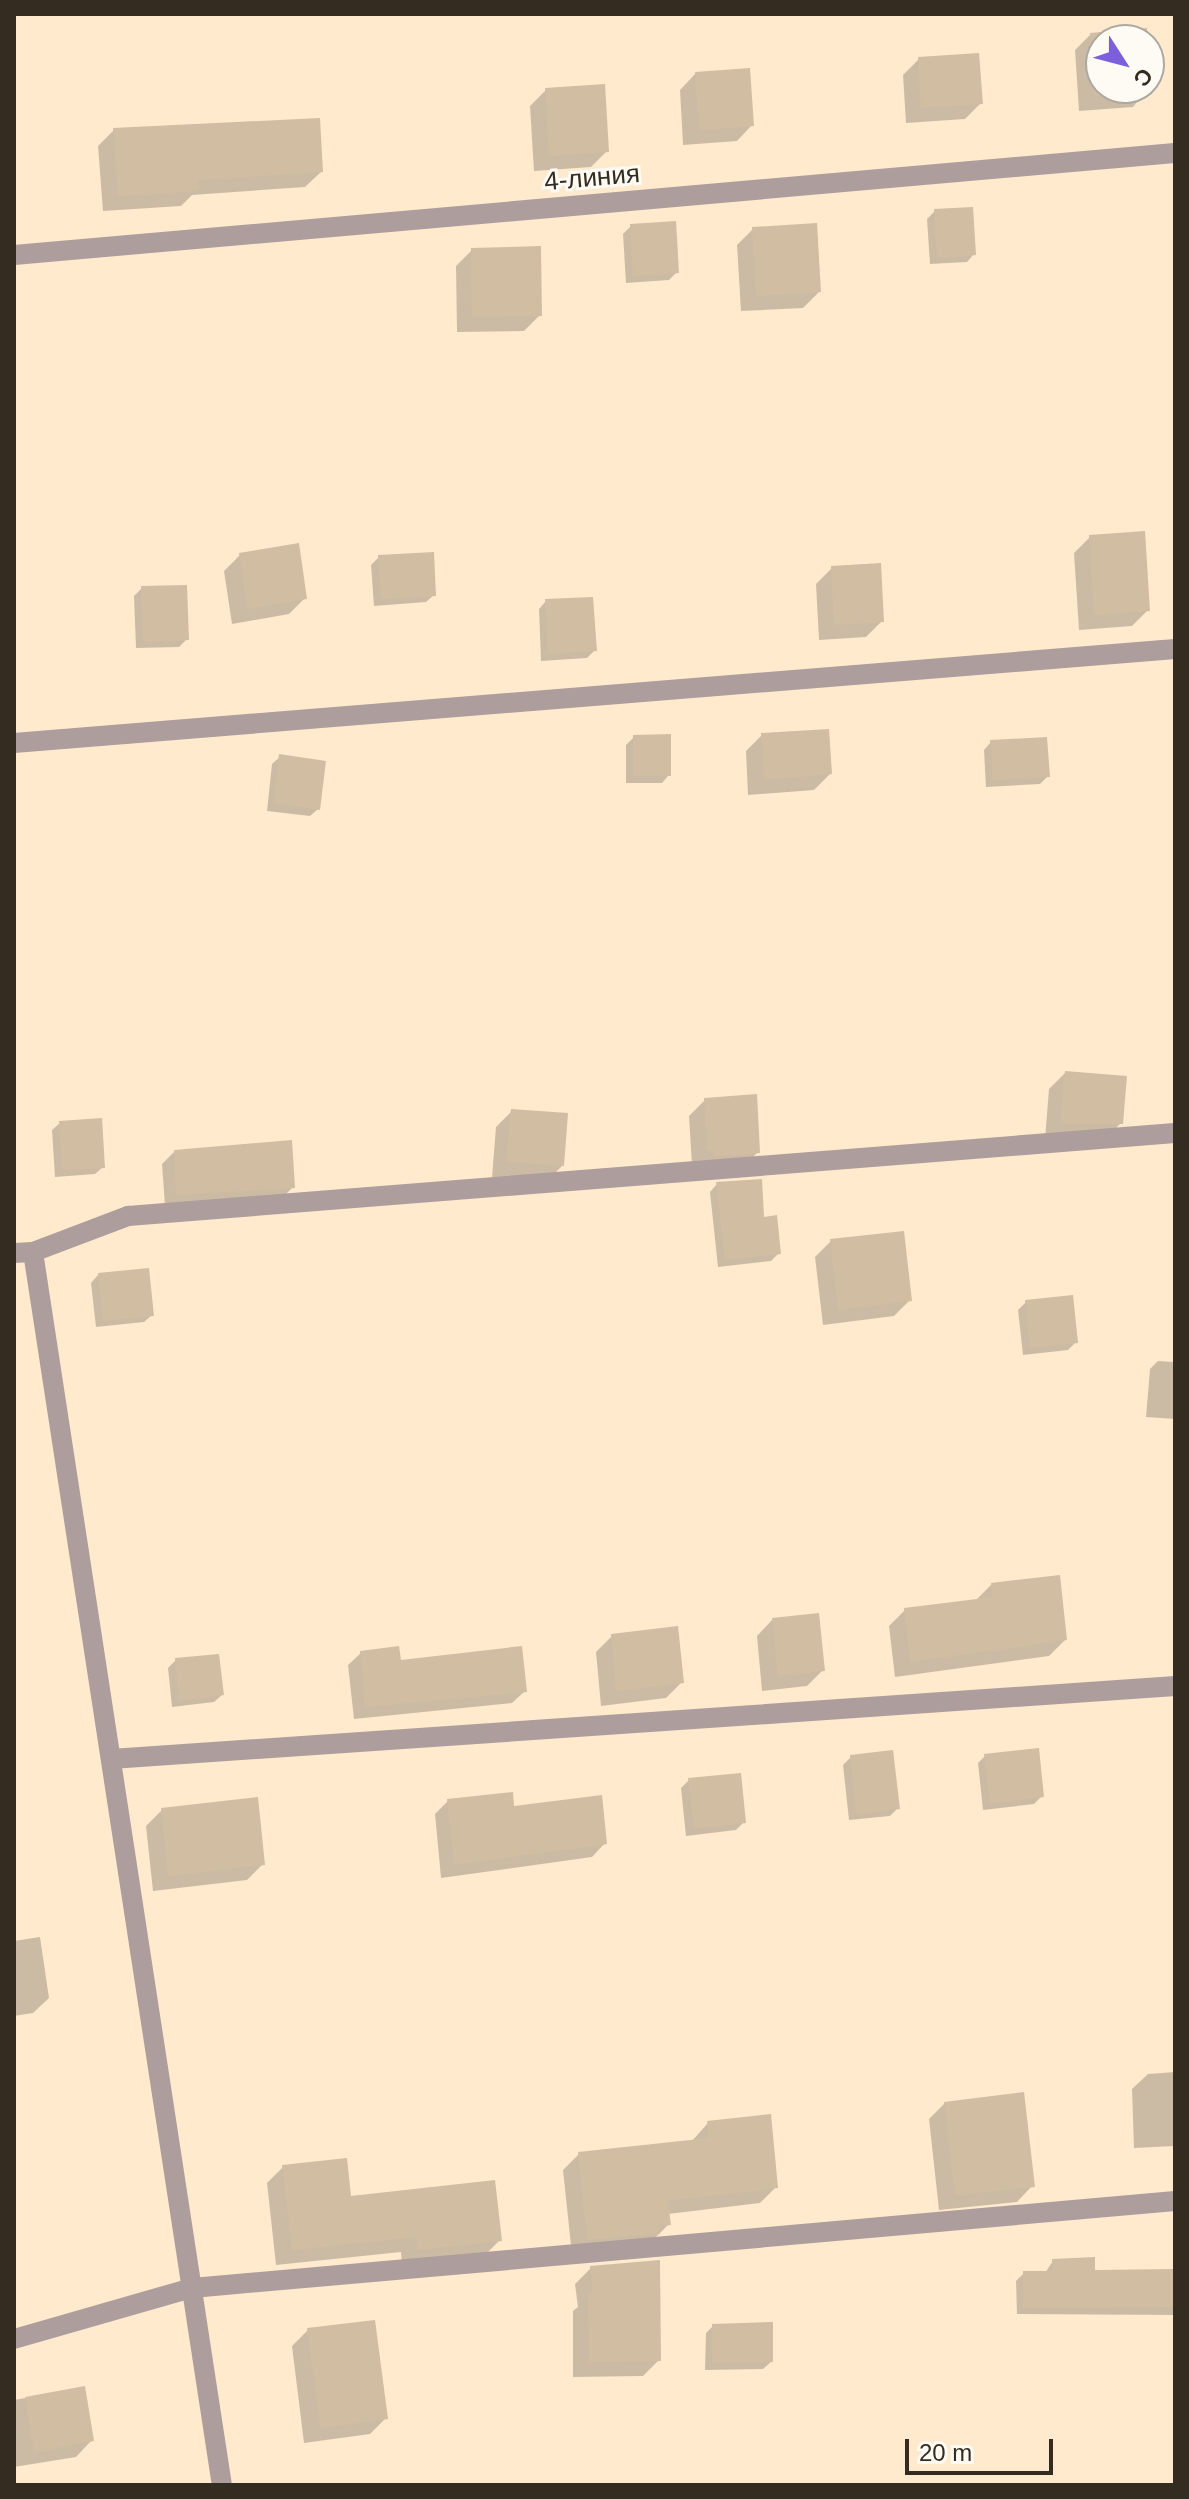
<!DOCTYPE html>
<html>
<head>
<meta charset="utf-8">
<style>
  body { margin:0 }
  #map { position:relative; width:1189px; height:2499px; overflow:hidden; background:#ffeacd; font-family:Arial,sans-serif }
  div>[style] { position:absolute }
  .shadow>* { inset:0; background:#0003 }
  .building>* { inset:0; background:#d1bda1 }
  .minor>* { height:20px; margin:-10px; padding:0 10px; transform-origin:10px; border-radius:10px; background:#ad9d9c }
  span { translate:-50% -50%; white-space:nowrap; text-align:center; line-height:1.15; -webkit-text-stroke:6px #fefaf4; paint-order:stroke }
  .street-label { font-size:26px; color:#342c21 }
  .frame { position:absolute; inset:0; border:16px solid #342c21; pointer-events:none }
  .north { position:absolute; left:1085px; top:24px; width:80px; height:80px; box-sizing:border-box; background:#fefaf4; border:2px solid #ada8a0; border-radius:50%; rotate:126deg; font-size:22px; font-weight:700; line-height:32px; text-align:center; color:#342c21 }
  .north::after { content:''; display:block; margin:auto; width:28px; height:36px; background:#7c60db; clip-path:polygon(50% 0,100% 100%,50% 72%,0 100%) }
  .scale { position:absolute; left:905px; top:2439px; width:148px; height:36px; box-sizing:border-box; border:4px solid #342c21; border-top:0; padding-left:10px; font-size:24px; line-height:28px; white-space:nowrap; color:#342c21; -webkit-text-stroke:6px #fefaf4; paint-order:stroke }
</style>
</head>
<body>
<div id="map">
  <div class="shadow">
    <i style="clip-path:polygon(1091px 34px,1146px 40px,1101px 40px,1101px 88px,1149px 87px,1133px 107px,1079px 111px,1075px 50px)"></i>
    <i style="clip-path:polygon(919px 59px,981px 103px,965px 119px,906px 123px,903px 75px)"></i>
    <i style="clip-path:polygon(695px 74px,752px 125px,737px 141px,683px 145px,680px 90px)"></i>
    <i style="clip-path:polygon(546px 90px,607px 151px,591px 167px,534px 171px,530px 106px)"></i>
    <i style="clip-path:polygon(114px 130px,321px 172px,305px 187px,192px 195px,181px 206px,103px 211px,98px 146px)"></i>
    <i style="clip-path:polygon(935px 211px,974px 254px,967px 262px,930px 264px,927px 219px)"></i>
    <i style="clip-path:polygon(631px 226px,677px 272px,669px 280px,626px 283px,623px 234px)"></i>
    <i style="clip-path:polygon(753px 229px,819px 292px,803px 308px,741px 311px,737px 245px)"></i>
    <i style="clip-path:polygon(472px 250px,540px 315px,524px 331px,457px 332px,456px 266px)"></i>
    <i style="clip-path:polygon(1090px 537px,1148px 610px,1132px 626px,1079px 630px,1074px 553px)"></i>
    <i style="clip-path:polygon(240px 555px,305px 598px,289px 614px,232px 624px,224px 571px)"></i>
    <i style="clip-path:polygon(379px 557px,434px 595px,426px 602px,374px 606px,371px 565px)"></i>
    <i style="clip-path:polygon(832px 568px,882px 621px,866px 637px,819px 640px,816px 584px)"></i>
    <i style="clip-path:polygon(142px 588px,187px 639px,179px 647px,136px 648px,134px 596px)"></i>
    <i style="clip-path:polygon(546px 601px,595px 650px,587px 658px,541px 661px,539px 609px)"></i>
    <i style="clip-path:polygon(762px 735px,830px 774px,814px 790px,748px 795px,746px 751px)"></i>
    <i style="clip-path:polygon(634px 737px,669px 775px,662px 783px,626px 783px,626px 745px)"></i>
    <i style="clip-path:polygon(991px 742px,1048px 776px,1040px 784px,986px 787px,984px 750px)"></i>
    <i style="clip-path:polygon(280px 757px,318px 809px,310px 816px,267px 811px,272px 764px)"></i>
    <i style="clip-path:polygon(1065px 1073px,1121px 1123px,1105px 1139px,1045px 1139px,1049px 1089px)"></i>
    <i style="clip-path:polygon(705px 1100px,758px 1152px,742px 1168px,692px 1166px,689px 1116px)"></i>
    <i style="clip-path:polygon(512px 1111px,562px 1166px,547px 1181px,492px 1177px,496px 1127px)"></i>
    <i style="clip-path:polygon(60px 1123px,103px 1167px,95px 1174px,55px 1177px,52px 1130px)"></i>
    <i style="clip-path:polygon(174px 1152px,293px 1187px,281px 1199px,165px 1206px,162px 1164px)"></i>
    <i style="clip-path:polygon(717px 1184px,762px 1219px,779px 1253px,771px 1261px,718px 1267px,710px 1192px)"></i>
    <i style="clip-path:polygon(831px 1241px,910px 1300px,894px 1316px,823px 1325px,815px 1257px)"></i>
    <i style="clip-path:polygon(98px 1275px,152px 1315px,144px 1322px,96px 1327px,91px 1283px)"></i>
    <i style="clip-path:polygon(1026px 1302px,1076px 1342px,1068px 1350px,1023px 1355px,1018px 1310px)"></i>
    <i style="clip-path:polygon(1158px 1361px,1175px 1362px,1175px 1419px,1146px 1417px,1150px 1369px)"></i>
    <i style="clip-path:polygon(992px 1584px,1065px 1640px,1049px 1656px,895px 1677px,889px 1626px,905px 1610px,976px 1600px)"></i>
    <i style="clip-path:polygon(772px 1620px,823px 1670px,807px 1686px,762px 1691px,757px 1636px)"></i>
    <i style="clip-path:polygon(612px 1636px,682px 1682px,666px 1698px,601px 1706px,596px 1652px)"></i>
    <i style="clip-path:polygon(361px 1653px,399px 1662px,525px 1691px,512px 1703px,354px 1719px,348px 1665px)"></i>
    <i style="clip-path:polygon(176px 1660px,222px 1695px,214px 1702px,172px 1707px,168px 1668px)"></i>
    <i style="clip-path:polygon(985px 1756px,1042px 1796px,1034px 1804px,983px 1810px,978px 1763px)"></i>
    <i style="clip-path:polygon(851px 1757px,898px 1808px,890px 1816px,849px 1820px,843px 1765px)"></i>
    <i style="clip-path:polygon(689px 1780px,744px 1822px,736px 1830px,686px 1836px,681px 1788px)"></i>
    <i style="clip-path:polygon(448px 1801px,512px 1808px,605px 1843px,592px 1857px,441px 1878px,435px 1814px)"></i>
    <i style="clip-path:polygon(162px 1810px,263px 1864px,247px 1880px,153px 1891px,146px 1826px)"></i>
    <i style="clip-path:polygon(40px 1937px,49px 1998px,33px 2013px,14px 2016px,14px 1941px)"></i>
    <i style="clip-path:polygon(1175px 2072px,1175px 2146px,1134px 2148px,1132px 2089px,1148px 2074px)"></i>
    <i style="clip-path:polygon(945px 2103px,1032px 2186px,1017px 2202px,939px 2210px,929px 2119px)"></i>
    <i style="clip-path:polygon(708px 2123px,776px 2187px,760px 2203px,668px 2214px,669px 2224px,653px 2240px,572px 2255px,563px 2170px,579px 2154px,692px 2141px)"></i>
    <i style="clip-path:polygon(283px 2167px,349px 2198px,500px 2240px,484px 2256px,402px 2265px,401px 2252px,276px 2265px,267px 2183px)"></i>
    <i style="clip-path:polygon(1053px 2261px,1093px 2272px,1175px 2271px,1175px 2315px,1017px 2314px,1016px 2281px,1024px 2273px,1045px 2273px)"></i>
    <i style="clip-path:polygon(591px 2268px,659px 2360px,643px 2376px,573px 2377px,573px 2311px,578px 2307px,575px 2284px)"></i>
    <i style="clip-path:polygon(713px 2326px,771px 2362px,763px 2369px,705px 2370px,706px 2333px)"></i>
    <i style="clip-path:polygon(308px 2330px,385px 2419px,370px 2434px,304px 2443px,292px 2346px)"></i>
    <i style="clip-path:polygon(83px 2388px,91px 2441px,76px 2457px,14px 2467px,14px 2400px)"></i>
  </div>
  <div class="building">
    <i style="clip-path:polygon(1147px 28px,1148px 40px,1101px 40px,1101px 88px,1149px 88px,1149px 57px,1151px 91px,1094px 96px,1090px 33px)"></i>
    <i style="clip-path:polygon(979px 53px,983px 104px,921px 108px,918px 57px)"></i>
    <i style="clip-path:polygon(750px 68px,754px 126px,699px 130px,695px 72px)"></i>
    <i style="clip-path:polygon(605px 84px,609px 152px,549px 156px,545px 88px)"></i>
    <i style="clip-path:polygon(320px 118px,323px 172px,198px 180px,199px 191px,118px 196px,113px 128px)"></i>
    <i style="clip-path:polygon(973px 207px,976px 255px,937px 258px,934px 209px)"></i>
    <i style="clip-path:polygon(676px 221px,679px 273px,633px 276px,630px 224px)"></i>
    <i style="clip-path:polygon(817px 223px,821px 292px,756px 296px,752px 227px)"></i>
    <i style="clip-path:polygon(541px 246px,542px 316px,472px 317px,471px 248px)"></i>
    <i style="clip-path:polygon(1145px 531px,1150px 611px,1094px 615px,1089px 535px)"></i>
    <i style="clip-path:polygon(299px 543px,307px 599px,247px 609px,239px 553px)"></i>
    <i style="clip-path:polygon(434px 552px,436px 596px,381px 599px,378px 555px)"></i>
    <i style="clip-path:polygon(881px 563px,884px 622px,834px 625px,831px 566px)"></i>
    <i style="clip-path:polygon(187px 585px,189px 640px,143px 642px,141px 586px)"></i>
    <i style="clip-path:polygon(593px 597px,597px 651px,548px 654px,545px 599px)"></i>
    <i style="clip-path:polygon(829px 729px,832px 774px,764px 780px,761px 733px)"></i>
    <i style="clip-path:polygon(671px 734px,671px 776px,633px 776px,633px 735px)"></i>
    <i style="clip-path:polygon(1047px 737px,1050px 777px,993px 780px,990px 740px)"></i>
    <i style="clip-path:polygon(279px 754px,326px 761px,320px 810px,273px 803px)"></i>
    <i style="clip-path:polygon(1065px 1071px,1127px 1076px,1123px 1124px,1060px 1124px)"></i>
    <i style="clip-path:polygon(757px 1094px,760px 1153px,714px 1157px,713px 1151px,707px 1151px,704px 1098px)"></i>
    <i style="clip-path:polygon(511px 1109px,568px 1113px,564px 1166px,506px 1162px)"></i>
    <i style="clip-path:polygon(102px 1118px,105px 1168px,62px 1170px,59px 1121px)"></i>
    <i style="clip-path:polygon(292px 1140px,295px 1188px,176px 1195px,174px 1150px)"></i>
    <i style="clip-path:polygon(762px 1179px,764px 1217px,777px 1215px,781px 1254px,725px 1260px,716px 1182px)"></i>
    <i style="clip-path:polygon(904px 1231px,912px 1301px,838px 1310px,830px 1239px)"></i>
    <i style="clip-path:polygon(149px 1268px,154px 1316px,103px 1321px,98px 1273px)"></i>
    <i style="clip-path:polygon(1073px 1295px,1078px 1343px,1030px 1348px,1025px 1300px)"></i>
    <i style="clip-path:polygon(1060px 1575px,1067px 1640px,910px 1662px,904px 1608px,993px 1597px,991px 1583px)"></i>
    <i style="clip-path:polygon(819px 1613px,825px 1671px,778px 1676px,772px 1618px)"></i>
    <i style="clip-path:polygon(678px 1626px,684px 1683px,616px 1691px,611px 1634px)"></i>
    <i style="clip-path:polygon(399px 1646px,401px 1660px,522px 1646px,527px 1692px,365px 1707px,360px 1651px)"></i>
    <i style="clip-path:polygon(219px 1654px,224px 1695px,179px 1701px,175px 1658px)"></i>
    <i style="clip-path:polygon(1039px 1748px,1044px 1797px,990px 1804px,984px 1754px)"></i>
    <i style="clip-path:polygon(893px 1750px,900px 1809px,856px 1814px,850px 1755px)"></i>
    <i style="clip-path:polygon(741px 1773px,746px 1823px,694px 1829px,688px 1778px)"></i>
    <i style="clip-path:polygon(513px 1792px,514px 1806px,602px 1795px,607px 1844px,454px 1865px,447px 1799px)"></i>
    <i style="clip-path:polygon(258px 1797px,265px 1865px,168px 1876px,161px 1808px)"></i>
    <i style="clip-path:polygon(1024px 2092px,1035px 2187px,955px 2195px,944px 2102px)"></i>
    <i style="clip-path:polygon(771px 2114px,778px 2188px,668px 2201px,671px 2225px,660px 2226px,660px 2234px,587px 2240px,578px 2152px,709px 2138px,707px 2121px)"></i>
    <i style="clip-path:polygon(347px 2158px,351px 2196px,495px 2180px,502px 2241px,417px 2250px,416px 2237px,292px 2250px,282px 2165px)"></i>
    <i style="clip-path:polygon(1095px 2257px,1095px 2270px,1175px 2269px,1175px 2307px,1023px 2308px,1023px 2271px,1052px 2271px,1052px 2259px)"></i>
    <i style="clip-path:polygon(660px 2260px,661px 2361px,589px 2362px,588px 2293px,593px 2293px,590px 2266px)"></i>
    <i style="clip-path:polygon(375px 2320px,388px 2419px,320px 2428px,307px 2328px)"></i>
    <i style="clip-path:polygon(773px 2322px,773px 2362px,712px 2363px,712px 2324px)"></i>
    <i style="clip-path:polygon(85px 2386px,94px 2441px,34px 2452px,25px 2397px)"></i>
  </div>
  <div class="minor">
    <i style="left:14px;top:255px;width:1165px;rotate:-5.02deg"></i>
    <i style="left:14px;top:743px;width:1165px;rotate:-4.63deg"></i>
    <i style="left:33px;top:1252px;width:1247px;rotate:81.29deg"></i>
    <i style="left:14px;top:1253px;width:19px;rotate:-3deg"></i>
    <i style="left:33px;top:1252px;width:102px;rotate:-20.8deg"></i>
    <i style="left:128px;top:1216px;width:1050px;rotate:-4.53deg"></i>
    <i style="left:111px;top:1759px;width:1067px;rotate:-3.92deg"></i>
    <i style="left:14px;top:2339px;width:185px;rotate:-16deg"></i>
    <i style="left:192px;top:2288px;width:987px;rotate:-5.06deg"></i>
  </div>
  <div class="street-label">
    <span style="left:592px;top:178px;rotate:-5deg">4-линия</span>
  </div>
  <div class="frame"></div>
  <div class="north">С</div>
  <div class="scale">20 m</div>
</div>
</body>
</html>
